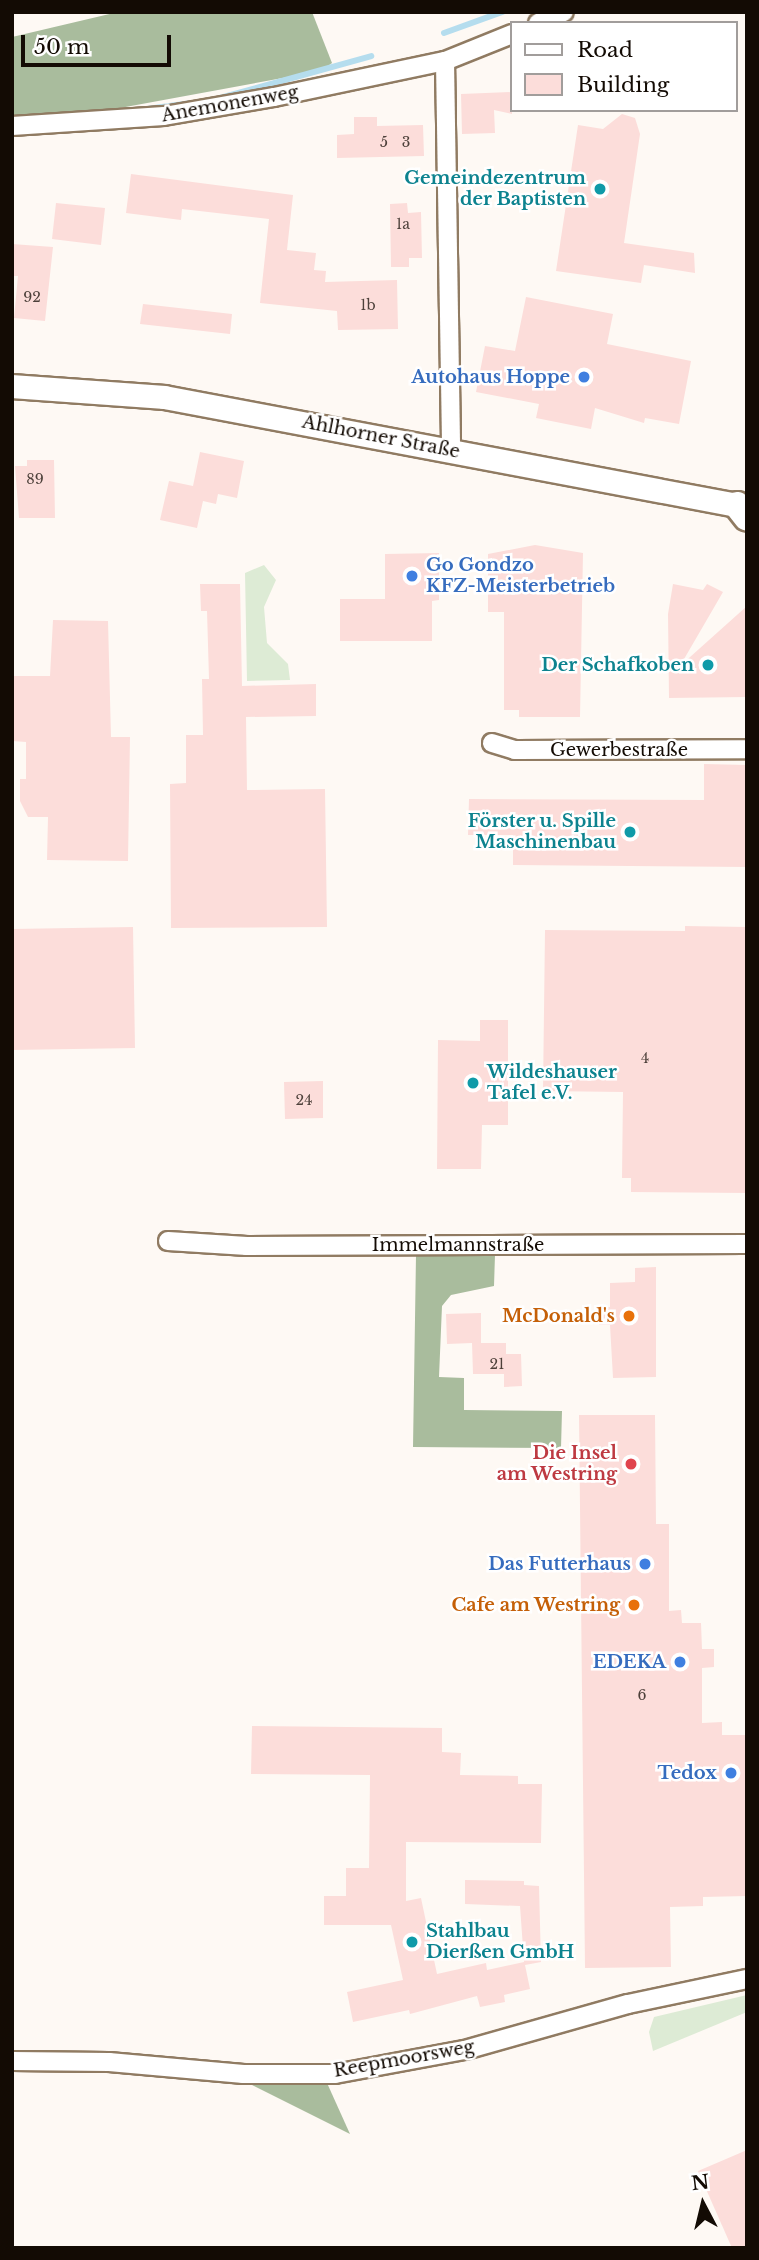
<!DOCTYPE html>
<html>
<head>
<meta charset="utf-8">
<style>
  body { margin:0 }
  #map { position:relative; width:759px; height:2260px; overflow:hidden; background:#fef9f4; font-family:"Libre Baskerville",serif }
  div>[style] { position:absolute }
  .green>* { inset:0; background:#ddebd5 }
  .forest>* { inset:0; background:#a9bc9d }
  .stream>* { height:6px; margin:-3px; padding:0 3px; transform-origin:3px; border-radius:3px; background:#b5ddee }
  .building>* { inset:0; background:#fcddda }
  .roads { filter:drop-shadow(2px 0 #907b62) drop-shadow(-2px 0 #907b62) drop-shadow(0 2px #907b62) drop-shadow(0 -2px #907b62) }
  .minor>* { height:18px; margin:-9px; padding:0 9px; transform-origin:9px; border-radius:9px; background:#fff }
  .tertiary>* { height:23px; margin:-11.5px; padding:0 11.5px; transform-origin:11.5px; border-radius:11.5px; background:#fff }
  .secondary>* { height:26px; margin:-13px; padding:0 13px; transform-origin:13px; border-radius:13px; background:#fff }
  .dots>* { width:19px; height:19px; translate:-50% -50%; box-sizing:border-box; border:4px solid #fff; border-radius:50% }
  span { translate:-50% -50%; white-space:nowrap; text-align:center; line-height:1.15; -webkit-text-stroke:5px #fff; paint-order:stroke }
  .number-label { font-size:14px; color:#4d403a }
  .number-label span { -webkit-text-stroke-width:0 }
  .street-label { font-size:18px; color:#130b04 }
  .culture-label { font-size:18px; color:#0d838f; font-weight:700 }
  .right { translate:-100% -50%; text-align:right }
  .left { translate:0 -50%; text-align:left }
  .shop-label { font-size:18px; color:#366cbe; font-weight:700 }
  .food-label { font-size:18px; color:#c56008; font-weight:700 }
  .health-label { font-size:18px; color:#be3a42; font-weight:700 }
  .frame { position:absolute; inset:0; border:14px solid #130b04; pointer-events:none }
  .legend { position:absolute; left:510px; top:21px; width:228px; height:91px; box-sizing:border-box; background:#fff; border:2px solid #a19d9b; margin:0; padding:9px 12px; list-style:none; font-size:21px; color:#130b04 }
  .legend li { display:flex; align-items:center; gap:14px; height:35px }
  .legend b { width:35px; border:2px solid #a19d9b }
  .north { position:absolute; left:668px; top:2169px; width:70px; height:70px; -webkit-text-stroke:5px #fff; paint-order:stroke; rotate:353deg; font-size:19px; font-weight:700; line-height:28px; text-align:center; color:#130b04 }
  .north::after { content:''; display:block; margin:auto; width:24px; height:32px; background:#130b04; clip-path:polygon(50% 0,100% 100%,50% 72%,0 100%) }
  .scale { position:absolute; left:21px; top:35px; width:150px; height:32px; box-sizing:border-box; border:4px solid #130b04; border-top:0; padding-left:9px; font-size:21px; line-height:24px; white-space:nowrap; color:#130b04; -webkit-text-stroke:5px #fff; paint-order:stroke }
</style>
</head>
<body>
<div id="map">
  <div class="green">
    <i style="clip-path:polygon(264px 565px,276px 580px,264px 607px,267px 643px,288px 664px,290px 680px,247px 681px,245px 573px)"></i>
    <i style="clip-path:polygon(747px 1995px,747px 2012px,653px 2051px,649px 2032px,654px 2017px)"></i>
  </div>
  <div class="forest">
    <i style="clip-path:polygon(118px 12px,312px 12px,332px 63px,321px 71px,71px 117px,12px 115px,12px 37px)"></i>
    <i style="clip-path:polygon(416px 1255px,495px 1255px,494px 1286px,451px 1295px,442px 1306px,439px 1377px,464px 1378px,464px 1410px,562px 1411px,561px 1448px,413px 1447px)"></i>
    <i style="clip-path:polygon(327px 2083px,350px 2134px,250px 2084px)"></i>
  </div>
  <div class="stream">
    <i style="left:444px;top:33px;width:62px;rotate:-19.9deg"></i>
    <i style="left:220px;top:98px;width:157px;rotate:-15.5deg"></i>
    <i style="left:147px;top:109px;width:45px;rotate:-7.6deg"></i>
  </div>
  <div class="building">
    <i style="clip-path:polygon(512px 92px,512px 114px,494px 110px,495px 133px,462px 134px,461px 94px)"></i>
    <i style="clip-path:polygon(622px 114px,635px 118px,640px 134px,624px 243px,694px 253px,695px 273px,644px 265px,641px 283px,556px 271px,578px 125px,603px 129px)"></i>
    <i style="clip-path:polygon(354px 117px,377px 117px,377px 126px,423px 125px,424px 156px,337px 158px,337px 135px,354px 134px)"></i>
    <i style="clip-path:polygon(131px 174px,293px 195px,287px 250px,316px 253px,314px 270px,326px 271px,325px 282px,397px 280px,398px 329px,338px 330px,337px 311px,260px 303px,269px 219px,182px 209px,181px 220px,126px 213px)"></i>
    <i style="clip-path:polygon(56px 203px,105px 208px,101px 245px,52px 239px)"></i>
    <i style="clip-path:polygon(407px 203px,408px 213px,421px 212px,422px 258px,409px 258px,409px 267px,391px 267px,390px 204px)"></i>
    <i style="clip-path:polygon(12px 244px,53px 247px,45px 321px,14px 318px,18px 276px,12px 276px)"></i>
    <i style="clip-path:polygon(526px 297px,613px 314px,607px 344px,691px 361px,679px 424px,645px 418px,644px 423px,595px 408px,591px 429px,536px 418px,539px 404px,476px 392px,485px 346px,515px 351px)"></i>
    <i style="clip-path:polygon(143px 304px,232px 314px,230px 334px,140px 324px)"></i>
    <i style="clip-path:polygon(200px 452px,244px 461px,237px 498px,218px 494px,216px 504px,203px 501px,197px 528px,160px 520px,169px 481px,193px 486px)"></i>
    <i style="clip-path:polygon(27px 460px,54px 460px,55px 518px,19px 518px,15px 466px,27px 466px)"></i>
    <i style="clip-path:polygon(535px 545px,583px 553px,580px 717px,519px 717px,519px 710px,504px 710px,504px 612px,488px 612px,488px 554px)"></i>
    <i style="clip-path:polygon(439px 553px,439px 600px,432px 601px,432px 641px,340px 641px,340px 599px,385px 599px,385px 554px)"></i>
    <i style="clip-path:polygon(200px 584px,240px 584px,242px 686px,316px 684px,316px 716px,246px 717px,247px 790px,325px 789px,327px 927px,171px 928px,170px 784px,186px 783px,186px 735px,203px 735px,202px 679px,209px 679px,207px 611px,201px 611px)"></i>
    <i style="clip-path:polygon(673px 584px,703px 590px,707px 584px,723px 592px,680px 666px,747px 606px,747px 697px,669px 698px,668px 614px)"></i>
    <i style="clip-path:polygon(53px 620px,108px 621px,111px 737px,130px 737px,128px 861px,47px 860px,48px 817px,28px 817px,20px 801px,20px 779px,26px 779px,26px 742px,12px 741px,12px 676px,50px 676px)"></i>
    <i style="clip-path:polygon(704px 764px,747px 765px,747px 867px,513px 865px,513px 835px,468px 835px,469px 799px,704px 800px)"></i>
    <i style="clip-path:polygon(685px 926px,747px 927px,747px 1193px,631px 1192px,631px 1178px,622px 1178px,623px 1092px,543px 1091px,545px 930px,685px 931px)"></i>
    <i style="clip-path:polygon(133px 927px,135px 1048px,12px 1050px,12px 929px)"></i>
    <i style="clip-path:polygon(480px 1020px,508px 1020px,508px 1125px,482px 1125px,481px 1169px,437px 1169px,438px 1040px,480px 1041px)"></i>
    <i style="clip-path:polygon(323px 1081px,323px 1118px,285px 1119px,284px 1082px)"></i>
    <i style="clip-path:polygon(656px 1267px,656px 1377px,613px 1378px,610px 1325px,599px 1325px,599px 1307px,610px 1307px,610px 1283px,635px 1282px,635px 1268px)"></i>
    <i style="clip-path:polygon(481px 1313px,481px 1343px,506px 1343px,506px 1354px,521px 1354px,522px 1386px,504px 1387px,504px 1374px,473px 1374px,472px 1343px,447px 1344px,446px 1314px)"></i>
    <i style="clip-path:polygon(579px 1415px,655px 1415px,656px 1524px,669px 1524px,669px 1611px,681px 1610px,682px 1623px,701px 1623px,702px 1649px,714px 1649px,714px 1667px,702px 1668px,702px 1723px,722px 1722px,722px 1735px,747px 1735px,747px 1896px,703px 1897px,703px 1906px,670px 1907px,671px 1967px,585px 1968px)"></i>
    <i style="clip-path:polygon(252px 1726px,442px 1728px,442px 1752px,461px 1753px,460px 1775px,518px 1776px,518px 1784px,542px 1784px,541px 1843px,406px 1842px,406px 1901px,421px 1898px,437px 1974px,486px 1963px,487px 1970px,524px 1962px,520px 1906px,465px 1904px,465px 1880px,524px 1881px,524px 1885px,539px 1886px,541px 1962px,525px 1965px,530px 1989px,504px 1995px,505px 2002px,480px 2007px,477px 1996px,410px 2014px,409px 2010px,353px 2022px,347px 1992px,403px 1980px,391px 1925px,324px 1925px,324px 1896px,346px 1896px,346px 1868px,369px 1868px,370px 1775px,251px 1774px)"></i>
    <i style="clip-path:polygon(747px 2150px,747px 2248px,732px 2248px,698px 2171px)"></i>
  </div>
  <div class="roads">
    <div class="minor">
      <i style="left:538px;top:23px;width:28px;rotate:-23deg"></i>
      <i style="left:445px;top:61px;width:390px;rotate:89.1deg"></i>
      <i style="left:12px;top:126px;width:152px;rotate:-3.8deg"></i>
      <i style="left:164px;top:116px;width:112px;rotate:-9.8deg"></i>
      <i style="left:274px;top:97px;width:175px;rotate:-11.9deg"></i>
      <i style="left:445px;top:61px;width:72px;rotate:-21.9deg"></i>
      <i style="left:492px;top:743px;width:24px;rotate:17deg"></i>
      <i style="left:515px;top:750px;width:232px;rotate:-0.2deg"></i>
      <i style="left:168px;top:1241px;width:79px;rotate:3.6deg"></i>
      <i style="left:247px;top:1246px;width:500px;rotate:-0.23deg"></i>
      <i style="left:12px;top:2061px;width:97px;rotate:0.6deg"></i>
      <i style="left:109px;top:2062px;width:135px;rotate:5.1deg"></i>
      <i style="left:243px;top:2074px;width:92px"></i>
      <i style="left:335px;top:2074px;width:132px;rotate:-10.5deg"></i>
      <i style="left:465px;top:2050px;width:169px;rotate:-15.8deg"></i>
      <i style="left:628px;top:2004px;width:122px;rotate:-11.9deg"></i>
    </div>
    <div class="tertiary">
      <i style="left:12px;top:386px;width:152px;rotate:4.1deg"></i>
      <i style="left:164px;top:397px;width:593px;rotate:10.68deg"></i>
    </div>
    <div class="secondary">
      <i style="left:737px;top:505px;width:16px;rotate:52deg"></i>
    </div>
  </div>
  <div class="dots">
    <i style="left:600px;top:189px;background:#0f9aa8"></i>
    <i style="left:584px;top:377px;background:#3f7fe0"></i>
    <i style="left:412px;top:576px;background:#3f7fe0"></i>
    <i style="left:708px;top:665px;background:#0f9aa8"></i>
    <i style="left:630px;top:832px;background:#0f9aa8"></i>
    <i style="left:473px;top:1083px;background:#0f9aa8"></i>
    <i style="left:629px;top:1316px;background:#e8710a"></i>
    <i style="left:631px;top:1464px;background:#e0444e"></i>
    <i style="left:645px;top:1564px;background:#3f7fe0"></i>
    <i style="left:634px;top:1605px;background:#e8710a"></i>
    <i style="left:680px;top:1662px;background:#3f7fe0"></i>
    <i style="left:731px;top:1773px;background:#3f7fe0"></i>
    <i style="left:412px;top:1942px;background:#0f9aa8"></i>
  </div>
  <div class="number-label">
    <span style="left:384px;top:142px">5</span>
    <span style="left:406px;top:142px">3</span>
    <span style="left:403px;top:224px">1a</span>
    <span style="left:32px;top:297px">92</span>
    <span style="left:368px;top:305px">1b</span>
    <span style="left:35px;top:479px">89</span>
    <span style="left:645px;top:1058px">4</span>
    <span style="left:304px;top:1100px">24</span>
    <span style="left:497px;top:1364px">21</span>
    <span style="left:642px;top:1695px">6</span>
  </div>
  <div class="street-label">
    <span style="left:230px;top:104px;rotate:-10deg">Anemonenweg</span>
    <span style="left:381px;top:437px;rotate:11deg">Ahlhorner Straße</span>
    <span style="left:619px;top:750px">Gewerbestraße</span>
    <span style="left:458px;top:1245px">Immelmannstraße</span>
    <span style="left:404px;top:2059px;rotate:-10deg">Reepmoorsweg</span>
  </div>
  <div class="culture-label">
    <span class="right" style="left:586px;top:189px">Gemeindezentrum<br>der Baptisten</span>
    <span class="right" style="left:694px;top:665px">Der Schafkoben</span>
    <span class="right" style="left:616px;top:832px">Förster u. Spille<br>Maschinenbau</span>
    <span class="left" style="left:487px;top:1083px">Wildeshauser<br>Tafel e.V.</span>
    <span class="left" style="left:426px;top:1942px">Stahlbau<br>Dierßen GmbH</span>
  </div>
  <div class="shop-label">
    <span class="right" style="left:570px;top:377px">Autohaus Hoppe</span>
    <span class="left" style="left:426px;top:576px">Go Gondzo<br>KFZ-Meisterbetrieb</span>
    <span class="right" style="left:631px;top:1564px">Das Futterhaus</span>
    <span class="right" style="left:666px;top:1662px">EDEKA</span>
    <span class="right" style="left:717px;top:1773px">Tedox</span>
  </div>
  <div class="food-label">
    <span class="right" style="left:615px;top:1316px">McDonald's</span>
    <span class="right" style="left:620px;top:1605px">Cafe am Westring</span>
  </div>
  <div class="health-label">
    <span class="right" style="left:617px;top:1464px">Die Insel<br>am Westring</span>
  </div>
  <div class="frame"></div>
  <ul class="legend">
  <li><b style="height:9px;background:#fff"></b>Road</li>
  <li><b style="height:19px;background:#fcddda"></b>Building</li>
  </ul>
  <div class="north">N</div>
  <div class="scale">50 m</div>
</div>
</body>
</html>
